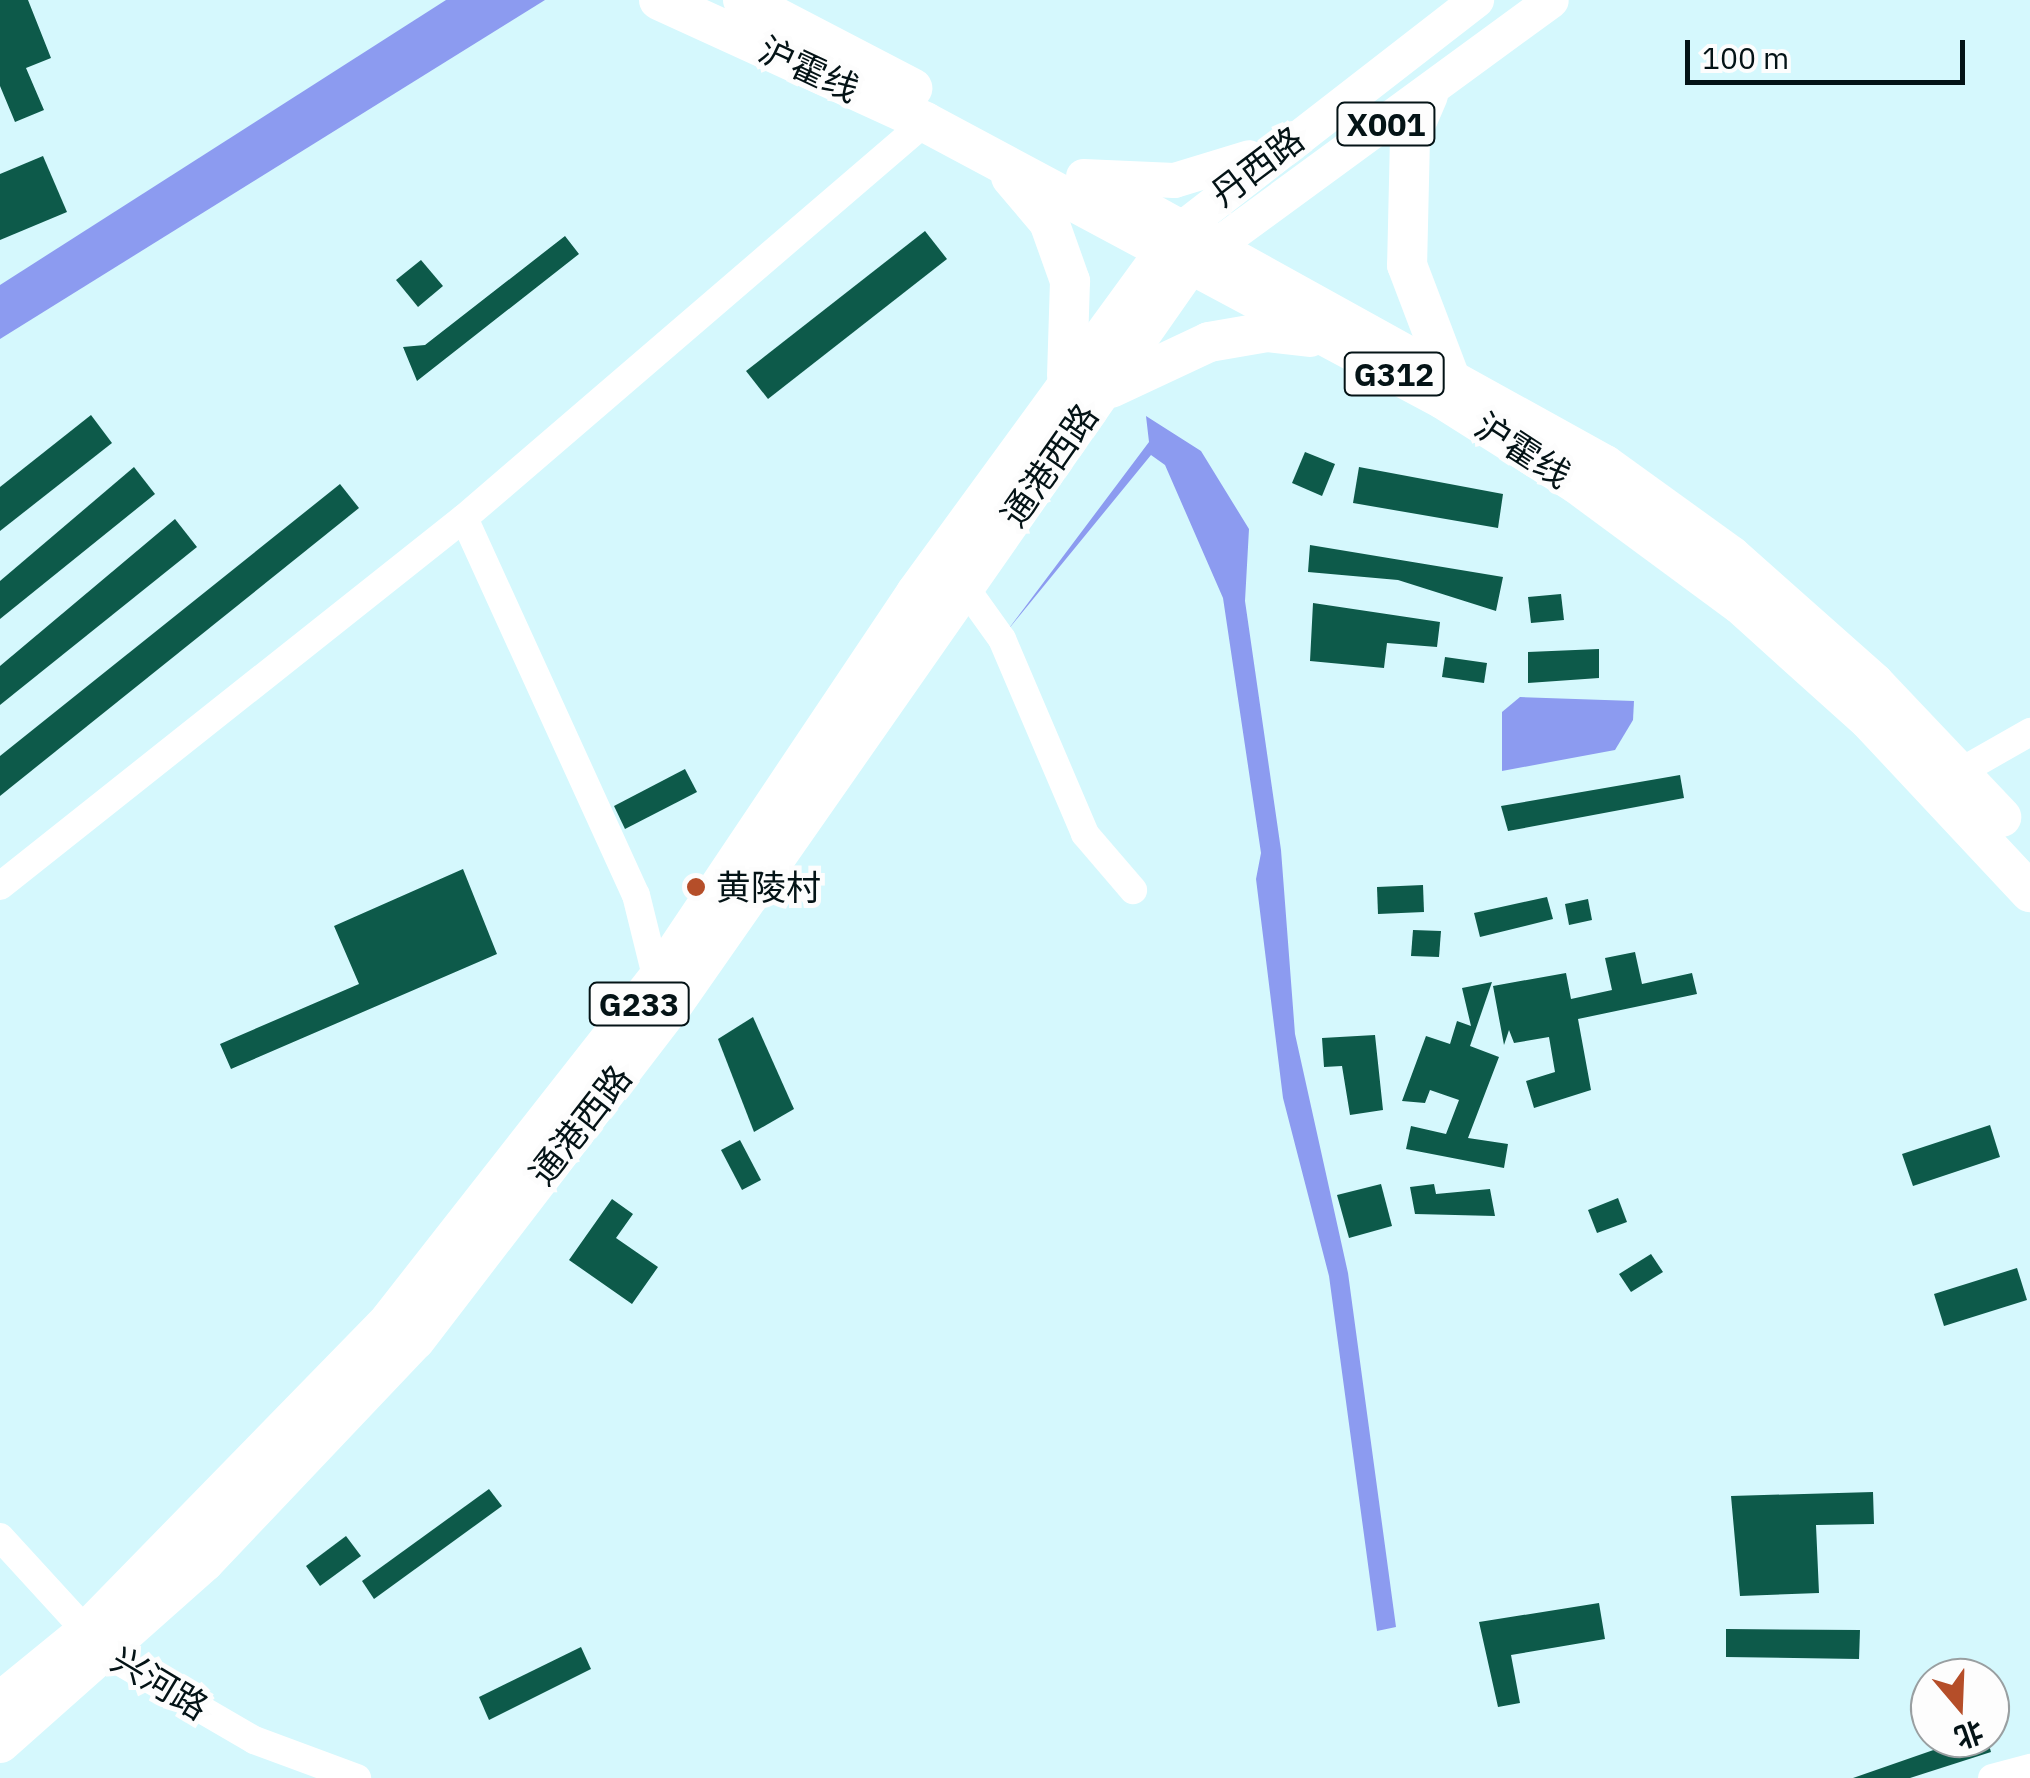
<!DOCTYPE html>
<html>
<head>
<meta charset="utf-8">
<style>
  body { margin:0 }
  #map { position:relative; width:2030px; height:1778px; overflow:hidden; background:#d5f8fd; font-family:"IBM Plex Sans","Noto Sans SC",sans-serif }
  div>[style] { position:absolute }
  .water>* { inset:0; background:#8c9bf0 }
  .building>* { inset:0; background:#0d5a4a }
  .minor>* { height:28px; margin:-14px; padding:0 14px; transform-origin:14px; border-radius:14px; background:#fff }
  .major>* { height:35px; margin:-17.5px; padding:0 17.5px; transform-origin:17.5px; border-radius:17.5px; background:#fff }
  .highway>* { height:40px; margin:-20px; padding:0 20px; transform-origin:20px; border-radius:20px; background:#fff }
  .dots>* { width:28px; height:28px; translate:-50% -50%; box-sizing:border-box; border:5px solid #fdfdfd; border-radius:50% }
  span { translate:-50% -50%; white-space:nowrap; text-align:center; line-height:1.15; -webkit-text-stroke:10px #fdfdfd; paint-order:stroke }
  .shield-label span { padding:2px 8px; background:#fdfdfd; border:2px solid; border-radius:8px; -webkit-text-stroke-width:0 }
  .shield-label { font-size:32px; color:#041316; font-weight:700 }
  .street-label { font-size:35px; color:#041316 }
  .poi-label { font-size:35px; color:#041316 }
  .left { translate:0 -50%; text-align:left }
  .north { position:absolute; left:1910px; top:1658px; width:100px; height:100px; box-sizing:border-box; background:#fdfdfd; border:2px solid #999fa1; border-radius:50%; rotate:161deg; font-size:28px; font-weight:700; line-height:40px; text-align:center; color:#041316 }
  .north::after { content:''; display:block; margin:auto; width:35px; height:45px; background:#b54e29; clip-path:polygon(50% 0,100% 100%,50% 72%,0 100%) }
  .scale { position:absolute; left:1685px; top:40px; width:280px; height:45px; box-sizing:border-box; border:5px solid #041316; border-top:0; padding-left:12px; font-size:30px; line-height:35px; white-space:nowrap; color:#041316; -webkit-text-stroke:8px #fdfdfd; paint-order:stroke }
</style>
</head>
<body>
<div id="map">
  <div class="water">
    <i style="clip-path:polygon(446px 0,545px 0,0 339px,0 285px)"></i>
    <i style="clip-path:polygon(1146px 416px,1201px 451px,1249px 529px,1245px 601px,1281px 850px,1295px 1034px,1348px 1273px,1396px 1627px,1377px 1631px,1329px 1276px,1283px 1098px,1256px 879px,1261px 853px,1223px 598px,1165px 465px,1151px 455px,1007px 631px,1149px 442px)"></i>
    <i style="clip-path:polygon(1520px 697px,1634px 701px,1633px 720px,1615px 750px,1502px 771px,1502px 712px)"></i>
  </div>
  <div class="building">
    <i style="clip-path:polygon(0 0,28px 0,51px 58px,26px 68px,44px 110px,15px 122px,0 86px)"></i>
    <i style="clip-path:polygon(43px 156px,67px 212px,0 240px,0 174px)"></i>
    <i style="clip-path:polygon(925px 231px,947px 259px,768px 399px,746px 371px)"></i>
    <i style="clip-path:polygon(565px 236px,579px 254px,417px 381px,403px 347px,425px 345px)"></i>
    <i style="clip-path:polygon(421px 260px,443px 286px,418px 307px,396px 280px)"></i>
    <i style="clip-path:polygon(91px 415px,112px 443px,0 531px,0 487px)"></i>
    <i style="clip-path:polygon(1305px 452px,1335px 464px,1322px 496px,1292px 483px)"></i>
    <i style="clip-path:polygon(134px 467px,155px 494px,0 619px,0 581px)"></i>
    <i style="clip-path:polygon(1359px 467px,1503px 494px,1498px 528px,1353px 503px)"></i>
    <i style="clip-path:polygon(340px 484px,359px 508px,0 796px,0 756px)"></i>
    <i style="clip-path:polygon(175px 519px,197px 547px,0 705px,0 666px)"></i>
    <i style="clip-path:polygon(1310px 545px,1503px 577px,1496px 611px,1398px 580px,1308px 572px)"></i>
    <i style="clip-path:polygon(1561px 594px,1564px 620px,1531px 623px,1528px 597px)"></i>
    <i style="clip-path:polygon(1313px 603px,1440px 622px,1437px 647px,1387px 643px,1384px 668px,1310px 661px)"></i>
    <i style="clip-path:polygon(1599px 649px,1599px 678px,1528px 683px,1528px 652px)"></i>
    <i style="clip-path:polygon(1445px 657px,1487px 663px,1484px 683px,1442px 677px)"></i>
    <i style="clip-path:polygon(685px 769px,697px 792px,625px 829px,614px 806px)"></i>
    <i style="clip-path:polygon(1680px 775px,1684px 798px,1508px 831px,1501px 806px)"></i>
    <i style="clip-path:polygon(463px 869px,497px 954px,231px 1069px,220px 1044px,359px 984px,334px 926px)"></i>
    <i style="clip-path:polygon(1423px 885px,1424px 912px,1378px 914px,1377px 887px)"></i>
    <i style="clip-path:polygon(1547px 897px,1553px 919px,1480px 937px,1474px 913px)"></i>
    <i style="clip-path:polygon(1588px 899px,1592px 920px,1569px 925px,1565px 904px)"></i>
    <i style="clip-path:polygon(1413px 930px,1441px 931px,1439px 957px,1411px 956px)"></i>
    <i style="clip-path:polygon(1635px 952px,1642px 984px,1692px 973px,1697px 994px,1578px 1019px,1591px 1090px,1534px 1108px,1526px 1081px,1555px 1072px,1549px 1037px,1514px 1043px,1509px 1030px,1504px 1045px,1493px 986px,1566px 973px,1571px 999px,1612px 990px,1605px 958px)"></i>
    <i style="clip-path:polygon(1492px 982px,1470px 1046px,1499px 1057px,1468px 1138px,1508px 1144px,1504px 1168px,1406px 1149px,1411px 1126px,1446px 1134px,1459px 1100px,1430px 1090px,1425px 1103px,1402px 1101px,1426px 1036px,1450px 1044px,1457px 1021px,1471px 1026px,1462px 988px)"></i>
    <i style="clip-path:polygon(753px 1017px,794px 1109px,754px 1132px,718px 1039px)"></i>
    <i style="clip-path:polygon(1375px 1035px,1383px 1110px,1350px 1115px,1342px 1066px,1324px 1067px,1322px 1038px)"></i>
    <i style="clip-path:polygon(1990px 1125px,2000px 1157px,1913px 1186px,1902px 1154px)"></i>
    <i style="clip-path:polygon(740px 1140px,761px 1180px,742px 1190px,721px 1150px)"></i>
    <i style="clip-path:polygon(1381px 1184px,1392px 1226px,1349px 1238px,1337px 1195px)"></i>
    <i style="clip-path:polygon(1434px 1184px,1436px 1194px,1490px 1189px,1495px 1216px,1415px 1214px,1410px 1187px)"></i>
    <i style="clip-path:polygon(1618px 1198px,1627px 1222px,1597px 1233px,1588px 1210px)"></i>
    <i style="clip-path:polygon(612px 1199px,633px 1214px,616px 1238px,658px 1267px,632px 1304px,569px 1260px)"></i>
    <i style="clip-path:polygon(1651px 1254px,1663px 1272px,1631px 1292px,1619px 1274px)"></i>
    <i style="clip-path:polygon(2017px 1268px,2027px 1300px,1944px 1326px,1934px 1294px)"></i>
    <i style="clip-path:polygon(489px 1489px,502px 1506px,374px 1599px,362px 1581px)"></i>
    <i style="clip-path:polygon(1873px 1492px,1874px 1524px,1816px 1525px,1819px 1593px,1740px 1596px,1731px 1496px)"></i>
    <i style="clip-path:polygon(346px 1536px,361px 1556px,320px 1586px,306px 1566px)"></i>
    <i style="clip-path:polygon(1599px 1603px,1605px 1639px,1511px 1655px,1520px 1703px,1498px 1707px,1479px 1622px)"></i>
    <i style="clip-path:polygon(1726px 1629px,1860px 1630px,1859px 1659px,1726px 1657px)"></i>
    <i style="clip-path:polygon(581px 1647px,591px 1669px,489px 1720px,479px 1697px)"></i>
    <i style="clip-path:polygon(1968px 1738px,1987px 1738px,1991px 1752px,1910px 1778px,1853px 1778px)"></i>
  </div>
  <div class="minor">
    <i style="left:464px;top:518px;width:414px;rotate:65.5deg"></i>
    <i style="left:636px;top:895px;width:88px;rotate:76.1deg"></i>
    <i style="left:964px;top:586px;width:65px;rotate:54.4deg"></i>
    <i style="left:1002px;top:639px;width:212px;rotate:66.9deg"></i>
    <i style="left:1085px;top:834px;width:74px;rotate:49.4deg"></i>
    <i style="left:1960px;top:772px;width:81px;rotate:-29.7deg"></i>
    <i style="left:0;top:886px;width:592px;rotate:-38.42deg"></i>
    <i style="left:464px;top:518px;width:608px;rotate:-40.66deg"></i>
    <i style="left:0;top:1537px;width:160px;rotate:47.5deg"></i>
    <i style="left:108px;top:1655px;width:169px;rotate:30.2deg"></i>
    <i style="left:254px;top:1740px;width:110px;rotate:20.3deg"></i>
    <i style="left:1992px;top:1778px;width:39px;rotate:-15deg"></i>
  </div>
  <div class="major">
    <i style="left:1083px;top:176px;width:91px;rotate:2.5deg"></i>
    <i style="left:1174px;top:180px;width:78px;rotate:-17deg"></i>
    <i style="left:1183px;top:227px;width:371px;rotate:-37.8deg"></i>
    <i style="left:1219px;top:243px;width:411px;rotate:-36.2deg"></i>
  </div>
  <div class="highway">
    <i style="left:659px;top:0;width:293px;rotate:24.6deg"></i>
    <i style="left:925px;top:122px;width:587px;rotate:28.14deg"></i>
    <i style="left:1443px;top:399px;width:159px;rotate:32.4deg"></i>
    <i style="left:1577px;top:484px;width:202px;rotate:36.4deg"></i>
    <i style="left:1740px;top:604px;width:173px;rotate:42deg"></i>
    <i style="left:1869px;top:720px;width:236px;rotate:46.9deg"></i>
    <i style="left:743px;top:0;width:191px;rotate:27.5deg"></i>
    <i style="left:1428px;top:95px;width:46px;rotate:113.2deg"></i>
    <i style="left:1410px;top:137px;width:128px;rotate:91.3deg"></i>
    <i style="left:1407px;top:265px;width:116px;rotate:69.2deg"></i>
    <i style="left:1011px;top:177px;width:59px;rotate:49.8deg"></i>
    <i style="left:1049px;top:222px;width:63px;rotate:70.4deg"></i>
    <i style="left:1070px;top:281px;width:95px;rotate:91.8deg"></i>
    <i style="left:1101px;top:186px;width:576px;rotate:28.97deg"></i>
    <i style="left:1605px;top:465px;width:155px;rotate:35.8deg"></i>
    <i style="left:1731px;top:556px;width:191px;rotate:41.6deg"></i>
    <i style="left:1874px;top:683px;width:185px;rotate:46.5deg"></i>
    <i style="left:1111px;top:388px;width:108px;rotate:-25.1deg"></i>
    <i style="left:1209px;top:342px;width:59px;rotate:-9.8deg"></i>
    <i style="left:1267px;top:332px;width:43px;rotate:6.6deg"></i>
    <i style="left:0;top:1702px;width:112px;rotate:-39.2deg"></i>
    <i style="left:87px;top:1631px;width:434px;rotate:-45.7deg"></i>
    <i style="left:390px;top:1320px;width:432px;rotate:-51.9deg"></i>
    <i style="left:657px;top:980px;width:466px;rotate:-56.2deg"></i>
    <i style="left:916px;top:593px;width:453px;rotate:-53.9deg"></i>
    <i style="left:0;top:1743px;width:273px;rotate:-41.6deg"></i>
    <i style="left:204px;top:1562px;width:306px;rotate:-46.5deg"></i>
    <i style="left:415px;top:1340px;width:425px;rotate:-52.5deg"></i>
    <i style="left:674px;top:1003px;width:901px;rotate:-55.08deg"></i>
    <i style="left:1190px;top:264px;width:36px;rotate:-36deg"></i>
  </div>
  <div class="dots">
    <i style="left:696px;top:887px;background:#b54e29"></i>
  </div>
  <div class="shield-label">
    <span style="left:1386px;top:124px">X001</span>
    <span style="left:1394px;top:374px">G312</span>
    <span style="left:639px;top:1004px">G233</span>
  </div>
  <div class="street-label">
    <span style="left:809px;top:69px;rotate:25deg">沪霍线</span>
    <span style="left:1257px;top:166px;rotate:-37deg">丹西路</span>
    <span style="left:1523px;top:450px;rotate:33deg">沪霍线</span>
    <span style="left:1049px;top:465px;rotate:-55deg">通港西路</span>
    <span style="left:580px;top:1125px;rotate:-52deg">通港西路</span>
    <span style="left:160px;top:1683px;rotate:31deg">兴河路</span>
  </div>
  <div class="poi-label">
    <span class="left" style="left:716px;top:887px">黄陵村</span>
  </div>
  <div class="north">北</div>
  <div class="scale">100 m</div>
</div>
</body>
</html>
